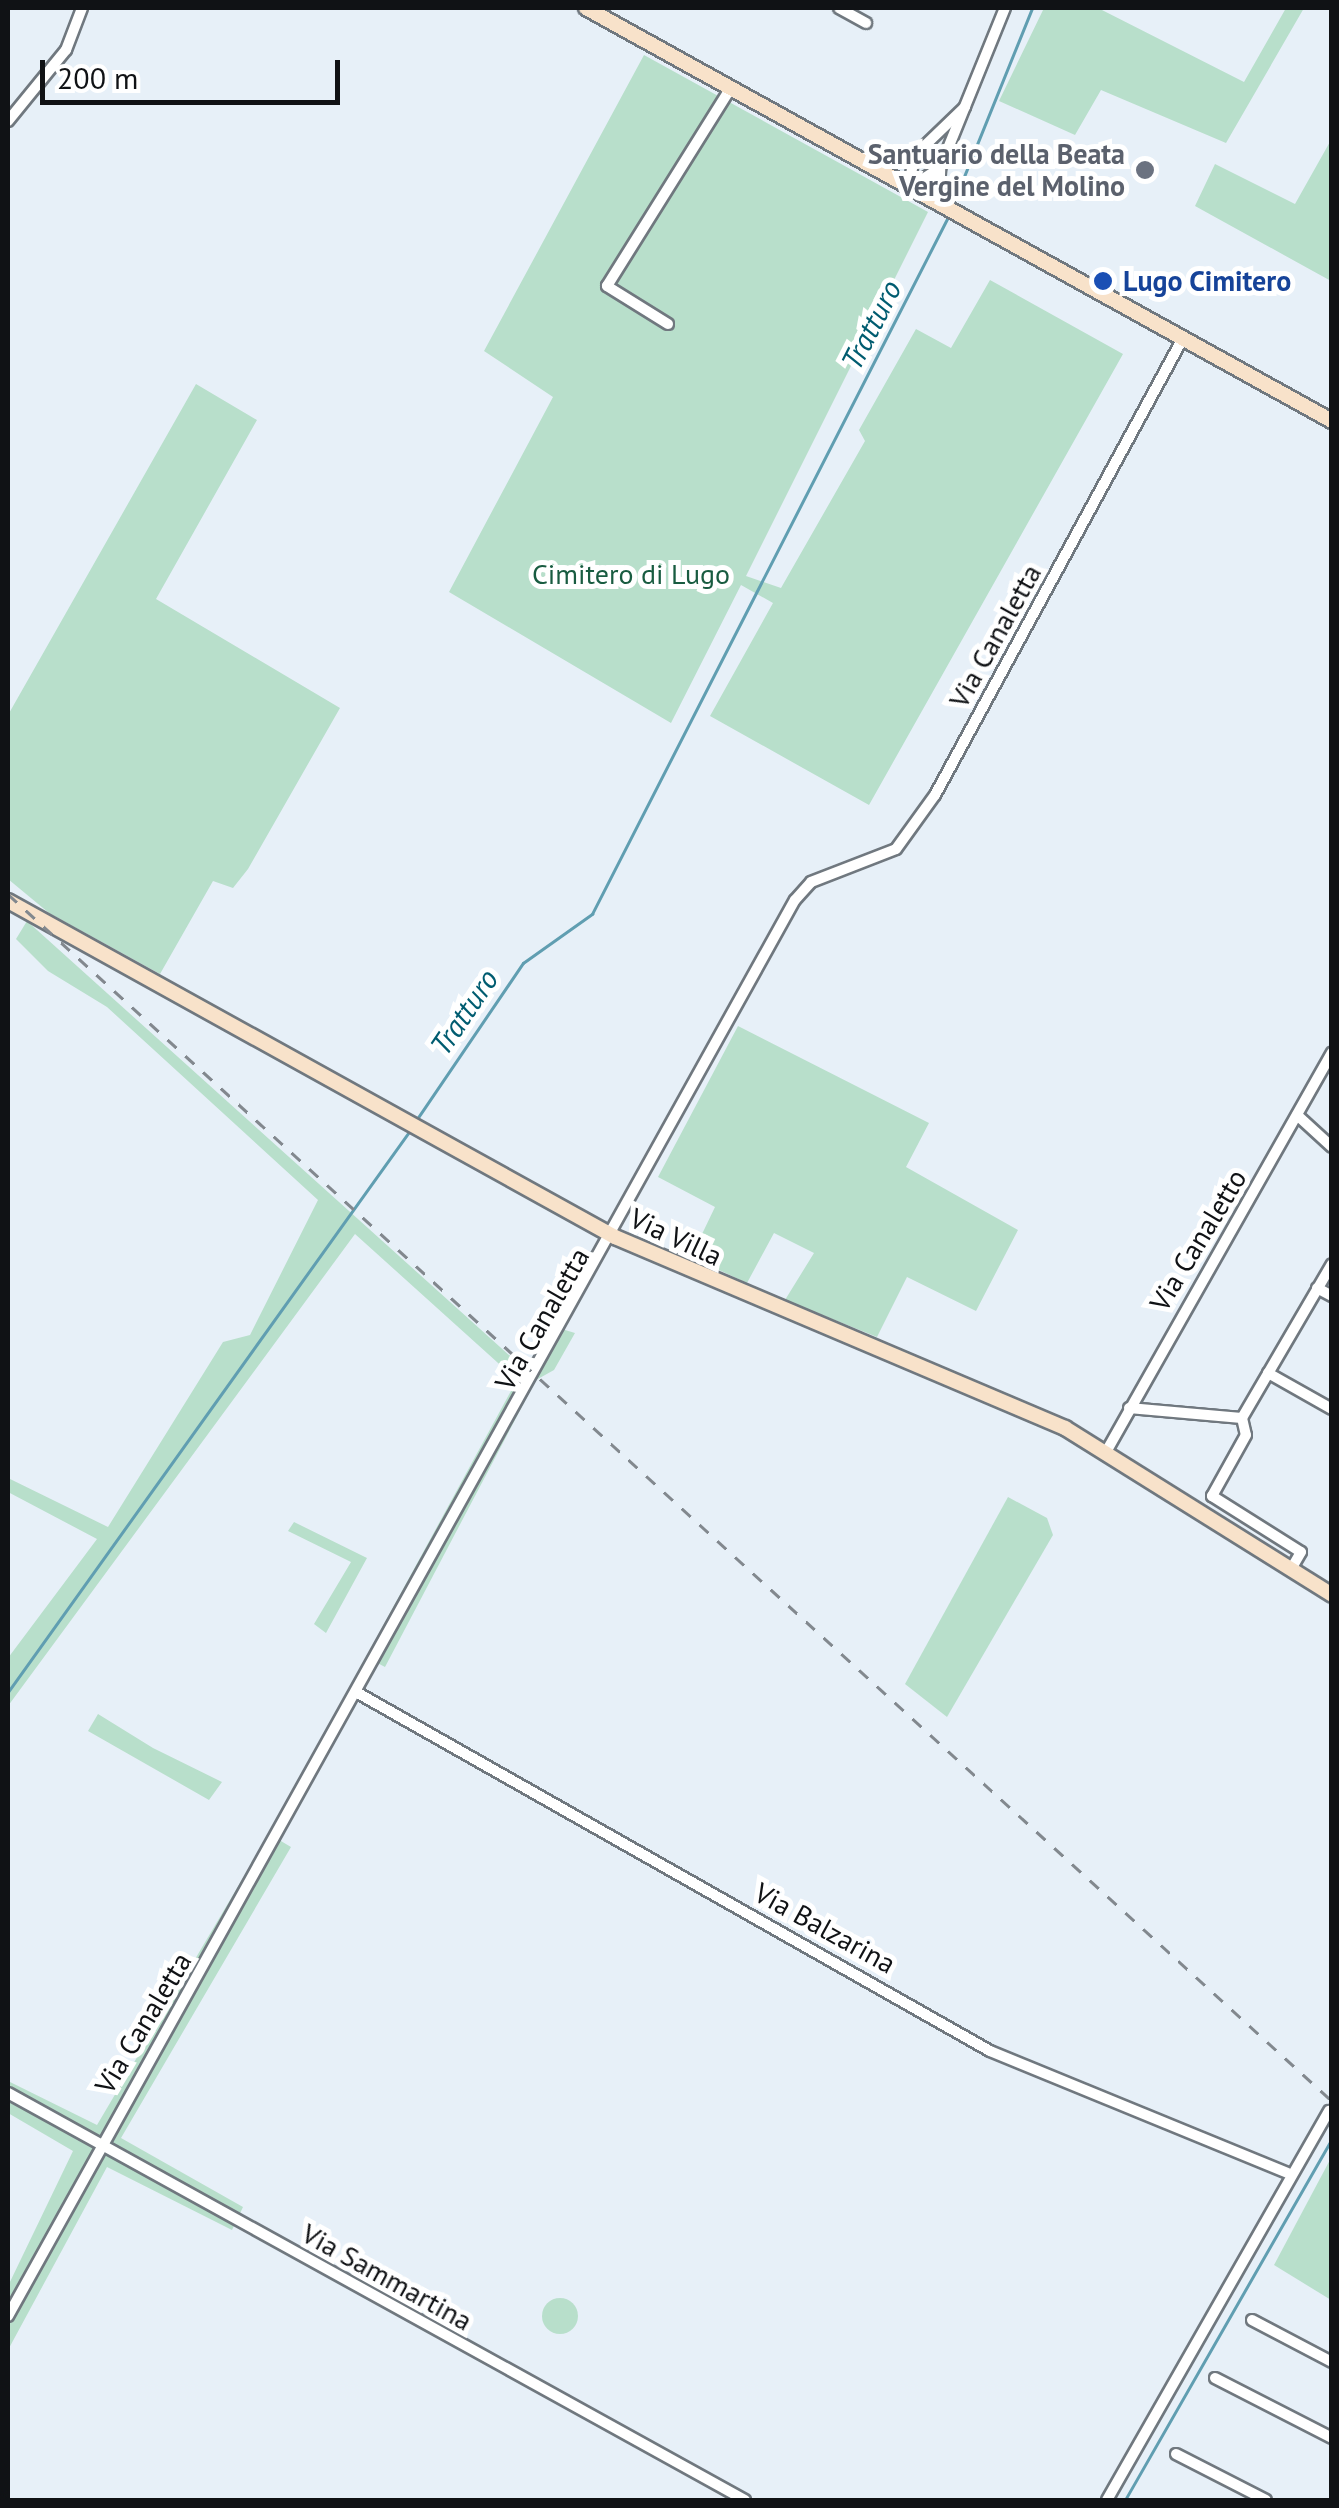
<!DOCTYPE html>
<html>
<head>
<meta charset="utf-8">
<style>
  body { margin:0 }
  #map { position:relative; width:1339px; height:2508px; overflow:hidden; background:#e7f0f8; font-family:"PT Sans",sans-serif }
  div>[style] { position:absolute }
  .green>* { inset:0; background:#b8dfcb }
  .round { border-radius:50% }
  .stream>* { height:2.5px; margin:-1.25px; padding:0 1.25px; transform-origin:1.25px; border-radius:1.25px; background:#609eb1 }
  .roads { filter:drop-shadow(2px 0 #70787f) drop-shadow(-2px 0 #70787f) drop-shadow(0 2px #70787f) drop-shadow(0 -2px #70787f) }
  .street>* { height:10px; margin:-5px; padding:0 5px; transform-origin:5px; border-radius:5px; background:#fff }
  .secondary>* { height:14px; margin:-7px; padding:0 7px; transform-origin:7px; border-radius:7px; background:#f8e2ca }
  .rail>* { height:2.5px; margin-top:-1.25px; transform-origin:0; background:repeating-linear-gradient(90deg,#82888e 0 12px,transparent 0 24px) }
  .dots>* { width:28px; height:28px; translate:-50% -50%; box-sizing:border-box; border:5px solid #fff; border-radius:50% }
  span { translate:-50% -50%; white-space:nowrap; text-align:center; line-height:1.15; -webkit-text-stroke:10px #fff; paint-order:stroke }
  .worship-label { font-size:28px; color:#5b616d; font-weight:700 }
  .right { translate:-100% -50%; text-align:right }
  .transit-label { font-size:28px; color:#164399; font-weight:700 }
  .left { translate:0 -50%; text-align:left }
  .park-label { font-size:28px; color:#195c41 }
  .street-label { font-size:28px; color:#101215 }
  .water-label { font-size:30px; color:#005c70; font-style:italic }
  .frame { position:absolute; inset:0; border:10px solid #101215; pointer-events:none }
  .scale { position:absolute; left:40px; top:60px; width:300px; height:45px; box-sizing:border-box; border:5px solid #101215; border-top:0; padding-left:12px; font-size:30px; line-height:35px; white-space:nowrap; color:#101215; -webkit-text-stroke:8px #fff; paint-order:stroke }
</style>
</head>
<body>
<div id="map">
  <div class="green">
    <i style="clip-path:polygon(1044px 8px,1098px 8px,1244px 82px,1286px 8px,1304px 8px,1226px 143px,1101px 90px,1075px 135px,999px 101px)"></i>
    <i style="clip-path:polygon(644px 55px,928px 212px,746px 576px,781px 588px,865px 441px,859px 430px,916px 329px,951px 348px,990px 280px,1123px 354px,869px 805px,710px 716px,773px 603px,741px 585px,671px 723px,449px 592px,553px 397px,484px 351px)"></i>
    <i style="clip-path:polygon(1331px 140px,1331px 281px,1195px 206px,1215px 164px,1295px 204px)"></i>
    <i style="clip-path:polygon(196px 384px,257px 420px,156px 599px,340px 708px,248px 869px,233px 888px,213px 881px,160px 974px,49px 913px,8px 879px,8px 715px)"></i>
    <i style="clip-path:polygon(27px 921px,529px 1373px,555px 1327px,575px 1333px,554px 1370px,536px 1380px,385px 1667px,366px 1657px,517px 1380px,355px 1234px,8px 1706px,8px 1658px,97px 1539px,8px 1492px,8px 1478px,108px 1527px,223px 1342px,250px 1335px,318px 1200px,107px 1007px,48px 971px,16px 939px)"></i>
    <i style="clip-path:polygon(738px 1026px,929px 1123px,906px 1167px,1018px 1230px,976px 1311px,907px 1277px,877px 1337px,785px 1300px,814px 1253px,774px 1233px,747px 1283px,691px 1257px,715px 1207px,658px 1177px)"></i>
    <i style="clip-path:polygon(1008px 1497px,1047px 1518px,1053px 1535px,947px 1717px,905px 1684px)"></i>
    <i style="clip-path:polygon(294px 1522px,367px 1558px,326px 1633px,314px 1624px,351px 1562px,288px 1531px)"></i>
    <i style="clip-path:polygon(98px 1714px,153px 1748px,222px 1782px,209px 1800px,88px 1731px)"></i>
    <i style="clip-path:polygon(269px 1834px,291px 1847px,121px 2138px,243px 2207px,232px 2230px,107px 2167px,8px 2350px,8px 2286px,73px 2151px,8px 2113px,8px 2081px,97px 2125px)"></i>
    <i style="clip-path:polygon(1331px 2158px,1331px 2300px,1274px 2265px)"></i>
    <i class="round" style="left:542px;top:2298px;width:36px;height:36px"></i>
  </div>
  <div class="stream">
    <i style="left:959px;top:189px;width:195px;rotate:-68deg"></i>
    <i style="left:415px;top:1122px;width:192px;rotate:-55.8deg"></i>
    <i style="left:523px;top:963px;width:85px;rotate:-35.4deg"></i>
    <i style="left:592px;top:914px;width:780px;rotate:-62.94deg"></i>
    <i style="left:8px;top:1692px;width:692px;rotate:-54.4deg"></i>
    <i style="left:1125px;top:2500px;width:416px;rotate:-60.2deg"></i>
  </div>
  <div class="roads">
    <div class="street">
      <i style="left:839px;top:8px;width:31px;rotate:29deg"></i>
      <i style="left:8px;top:121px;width:92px;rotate:-50.8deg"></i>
      <i style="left:66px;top:50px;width:45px;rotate:-69.1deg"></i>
      <i style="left:914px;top:156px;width:32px;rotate:99deg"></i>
      <i style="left:909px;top:188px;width:37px;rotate:-33deg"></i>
      <i style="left:862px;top:158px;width:52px;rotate:-2.2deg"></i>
      <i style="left:914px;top:156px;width:71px;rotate:-43.9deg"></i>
      <i style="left:939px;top:204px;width:36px;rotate:-88deg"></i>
      <i style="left:940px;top:168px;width:173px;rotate:-67.9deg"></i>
      <i style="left:668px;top:324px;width:72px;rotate:-148.1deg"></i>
      <i style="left:607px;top:286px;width:232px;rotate:-58deg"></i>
      <i style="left:1297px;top:1115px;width:47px;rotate:42.4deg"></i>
      <i style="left:1317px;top:1288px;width:17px;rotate:28deg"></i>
      <i style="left:1268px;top:1373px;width:73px;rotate:29.4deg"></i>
      <i style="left:1129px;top:1408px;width:113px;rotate:5.1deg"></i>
      <i style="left:1242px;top:1418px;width:178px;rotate:-59.7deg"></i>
      <i style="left:1242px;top:1418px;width:17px;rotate:77deg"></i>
      <i style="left:1246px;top:1435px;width:70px;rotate:119.1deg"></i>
      <i style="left:1212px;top:1496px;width:105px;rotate:32.2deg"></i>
      <i style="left:1301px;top:1552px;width:20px;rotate:120deg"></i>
      <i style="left:1106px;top:1452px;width:459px;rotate:-60.5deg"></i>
      <i style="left:356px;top:1692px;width:729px;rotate:29.52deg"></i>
      <i style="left:990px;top:2051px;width:321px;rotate:22.3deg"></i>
      <i style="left:8px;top:2093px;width:842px;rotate:28.91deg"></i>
      <i style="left:8px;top:2316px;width:1620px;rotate:-60.94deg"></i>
      <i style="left:795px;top:900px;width:24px;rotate:-48deg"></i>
      <i style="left:811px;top:882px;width:91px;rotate:-21.2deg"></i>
      <i style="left:896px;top:849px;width:67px;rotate:-54.2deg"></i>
      <i style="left:935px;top:795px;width:520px;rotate:-61.51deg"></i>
      <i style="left:1252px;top:2320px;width:90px;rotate:27.7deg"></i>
      <i style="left:1215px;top:2378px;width:131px;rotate:27.1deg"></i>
      <i style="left:1176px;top:2454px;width:101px;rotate:27.1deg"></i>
      <i style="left:1107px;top:2500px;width:448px;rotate:-60.3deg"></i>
    </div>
    <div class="secondary">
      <i style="left:586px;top:8px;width:853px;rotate:28.97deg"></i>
      <i style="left:8px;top:901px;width:694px;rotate:28.97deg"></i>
      <i style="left:615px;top:1237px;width:489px;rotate:23deg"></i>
      <i style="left:1065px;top:1428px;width:315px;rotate:32deg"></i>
    </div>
  </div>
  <div class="rail">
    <i style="left:8px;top:894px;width:1792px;rotate:42.35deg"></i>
  </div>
  <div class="dots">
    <i style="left:1145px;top:170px;background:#6b7280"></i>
    <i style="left:1103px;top:281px;background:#1a4fb4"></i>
  </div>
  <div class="worship-label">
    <span class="right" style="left:1125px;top:170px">Santuario della Beata<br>Vergine del Molino</span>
  </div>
  <div class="transit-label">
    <span class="left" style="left:1123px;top:281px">Lugo Cimitero</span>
  </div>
  <div class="park-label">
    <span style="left:631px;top:574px">Cimitero di Lugo</span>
  </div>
  <div class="street-label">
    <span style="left:995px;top:636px;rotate:-61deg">Via Canaletta</span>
    <span style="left:676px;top:1237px;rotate:25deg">Via Villa</span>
    <span style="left:1198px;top:1240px;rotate:-59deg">Via Canaletto</span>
    <span style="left:542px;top:1319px;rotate:-60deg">Via Canaletta</span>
    <span style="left:825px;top:1928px;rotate:29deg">Via Balzarina</span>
    <span style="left:143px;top:2023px;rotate:-59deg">Via Canaletta</span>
    <span style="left:387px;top:2277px;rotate:29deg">Via Sammartina</span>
  </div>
  <div class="water-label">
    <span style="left:871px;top:325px;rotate:-63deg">Tratturo</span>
    <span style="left:464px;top:1012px;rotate:-56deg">Tratturo</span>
  </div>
  <div class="frame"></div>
  <div class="scale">200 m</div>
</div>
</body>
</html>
